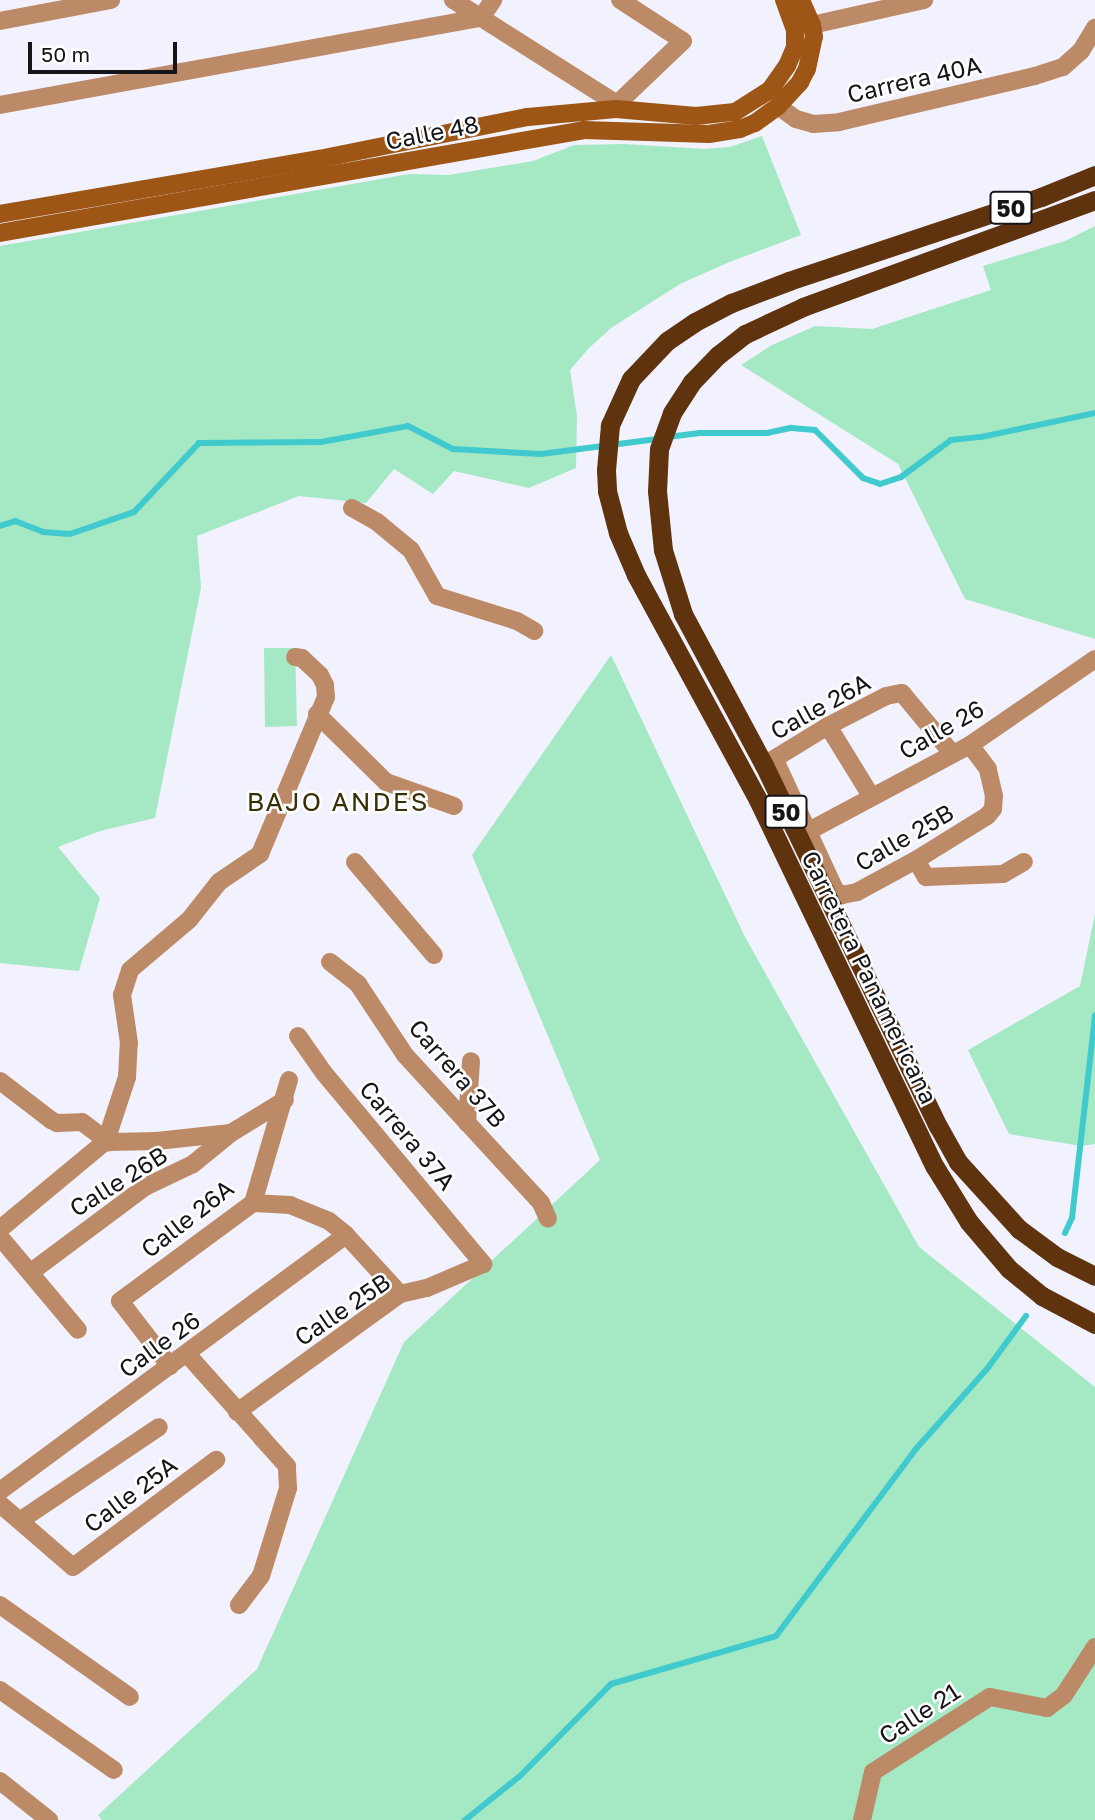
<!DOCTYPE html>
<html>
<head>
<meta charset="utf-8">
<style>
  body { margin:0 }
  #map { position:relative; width:1095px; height:1820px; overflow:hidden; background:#f1f2fe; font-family:"Golos Text",sans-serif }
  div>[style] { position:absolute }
  .green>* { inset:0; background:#a5e8c4 }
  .stream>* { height:6px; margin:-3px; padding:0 3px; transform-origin:3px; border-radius:3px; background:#41cacd }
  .pedestrian>* { height:18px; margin:-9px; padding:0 9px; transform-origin:9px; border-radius:9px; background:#bc8a67 }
  .minor>* { height:18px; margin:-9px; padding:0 9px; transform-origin:9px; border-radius:9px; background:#bc8a67 }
  .secondary>* { height:18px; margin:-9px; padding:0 9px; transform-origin:9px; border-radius:9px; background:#9d5615 }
  .trunk>* { height:19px; margin:-9.5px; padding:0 9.5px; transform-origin:9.5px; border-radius:9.5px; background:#5e330e }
  span { translate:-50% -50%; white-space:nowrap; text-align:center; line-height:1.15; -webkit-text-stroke:5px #fff; paint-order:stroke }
  .shield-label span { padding:2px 5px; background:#fff; border:2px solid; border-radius:5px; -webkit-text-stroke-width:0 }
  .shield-label { font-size:23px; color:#151519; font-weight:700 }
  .street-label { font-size:24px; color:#151519 }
  .neighbourhood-label { font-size:26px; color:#382f04; letter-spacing:2px }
  .scale { position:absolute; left:28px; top:42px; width:149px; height:32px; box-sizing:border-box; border:4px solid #151519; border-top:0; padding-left:9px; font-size:21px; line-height:24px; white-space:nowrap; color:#151519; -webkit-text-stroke:5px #fff; paint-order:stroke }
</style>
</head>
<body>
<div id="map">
  <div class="green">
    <i style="clip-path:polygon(762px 136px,801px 235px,727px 263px,680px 284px,611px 328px,589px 348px,570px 370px,577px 416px,576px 468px,529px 488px,454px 471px,433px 494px,394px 469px,366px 503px,299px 496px,197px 536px,201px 588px,155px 818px,100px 831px,58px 847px,100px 898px,79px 971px,0 963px,0 246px,409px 174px,449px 175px,533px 161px,574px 145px,624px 144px,705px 149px,730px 147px)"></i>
    <i style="clip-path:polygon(1095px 226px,1095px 639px,965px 599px,898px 464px,741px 365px,772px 345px,815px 326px,872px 329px,991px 290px,983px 266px,1065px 241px)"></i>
    <i style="clip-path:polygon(264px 648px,295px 648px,297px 726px,265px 727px)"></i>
    <i style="clip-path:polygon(611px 655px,745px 937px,919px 1247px,1095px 1387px,1095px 1820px,102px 1820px,98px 1815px,257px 1669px,404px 1342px,600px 1160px,472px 855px)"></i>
    <i style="clip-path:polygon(1095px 914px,1095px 1144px,1081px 1146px,1009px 1134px,968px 1050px,1080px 986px)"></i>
  </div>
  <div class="stream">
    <i style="left:668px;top:437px;width:32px;rotate:-7deg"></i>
    <i style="left:700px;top:433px;width:67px"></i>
    <i style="left:767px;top:433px;width:25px;rotate:-12deg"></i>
    <i style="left:791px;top:428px;width:24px;rotate:5deg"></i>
    <i style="left:815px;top:430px;width:68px;rotate:45deg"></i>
    <i style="left:863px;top:478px;width:18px;rotate:19deg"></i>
    <i style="left:880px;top:484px;width:22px;rotate:-18deg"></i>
    <i style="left:901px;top:477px;width:62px;rotate:-36.5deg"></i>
    <i style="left:951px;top:440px;width:30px;rotate:-6deg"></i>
    <i style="left:981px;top:437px;width:116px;rotate:-11.9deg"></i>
    <i style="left:0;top:526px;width:16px;rotate:-18deg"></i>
    <i style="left:15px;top:521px;width:30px;rotate:21deg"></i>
    <i style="left:43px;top:532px;width:27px;rotate:4deg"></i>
    <i style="left:70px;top:534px;width:68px;rotate:-19deg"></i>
    <i style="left:134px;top:512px;width:95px;rotate:-46.7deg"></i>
    <i style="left:199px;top:443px;width:122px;rotate:-0.5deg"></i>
    <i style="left:321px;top:442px;width:88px;rotate:-10.4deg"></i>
    <i style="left:408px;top:426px;width:51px;rotate:27.1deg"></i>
    <i style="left:453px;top:449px;width:88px;rotate:3.3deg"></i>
    <i style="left:541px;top:454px;width:117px;rotate:-7.4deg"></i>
    <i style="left:1065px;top:1233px;width:17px;rotate:-65deg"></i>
    <i style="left:1072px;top:1218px;width:204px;rotate:-83.5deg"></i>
    <i style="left:465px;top:1820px;width:70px;rotate:-38.7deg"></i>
    <i style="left:520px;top:1776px;width:129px;rotate:-45.3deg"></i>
    <i style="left:611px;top:1684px;width:172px;rotate:-16.2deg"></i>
    <i style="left:776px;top:1636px;width:232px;rotate:-53.2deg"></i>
    <i style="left:915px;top:1450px;width:108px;rotate:-48.4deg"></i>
    <i style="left:987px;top:1369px;width:66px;rotate:-53.7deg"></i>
  </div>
  <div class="pedestrian">
    <i style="left:352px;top:508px;width:29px;rotate:29deg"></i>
    <i style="left:377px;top:522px;width:44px;rotate:39.5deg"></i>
    <i style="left:411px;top:550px;width:53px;rotate:60.5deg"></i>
    <i style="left:437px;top:596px;width:84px;rotate:17.4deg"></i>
    <i style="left:517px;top:621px;width:20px;rotate:30deg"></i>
    <i style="left:317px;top:714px;width:97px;rotate:44.6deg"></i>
    <i style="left:386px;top:782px;width:72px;rotate:19.4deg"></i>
    <i style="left:355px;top:862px;width:122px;rotate:49.7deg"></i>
    <i style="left:330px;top:962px;width:36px;rotate:38deg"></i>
    <i style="left:358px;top:984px;width:85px;rotate:56.5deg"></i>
    <i style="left:405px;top:1055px;width:201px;rotate:47.4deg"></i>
    <i style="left:541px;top:1203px;width:17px;rotate:66deg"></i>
    <i style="left:298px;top:1036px;width:45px;rotate:54.9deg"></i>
    <i style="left:324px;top:1073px;width:249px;rotate:50.2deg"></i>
    <i style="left:0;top:1081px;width:64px;rotate:37.4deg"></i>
    <i style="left:51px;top:1120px;width:7px;rotate:27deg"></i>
    <i style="left:57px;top:1123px;width:25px;rotate:-2deg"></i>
    <i style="left:82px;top:1122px;width:34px;rotate:37deg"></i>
    <i style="left:109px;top:1142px;width:48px;rotate:-1.2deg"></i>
    <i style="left:157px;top:1141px;width:74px;rotate:-6.2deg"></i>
    <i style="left:231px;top:1133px;width:63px;rotate:-31.4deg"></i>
    <i style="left:467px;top:1123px;width:62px;rotate:-86.3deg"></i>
    <i style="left:0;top:1229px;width:138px;rotate:-39.7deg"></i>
    <i style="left:106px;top:1141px;width:67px;rotate:-71.8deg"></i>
    <i style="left:127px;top:1077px;width:34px;rotate:-87deg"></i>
    <i style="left:129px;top:1043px;width:49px;rotate:-98.3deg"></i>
    <i style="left:122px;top:995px;width:26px;rotate:-72deg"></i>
    <i style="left:130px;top:970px;width:77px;rotate:-40.3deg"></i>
    <i style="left:189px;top:920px;width:48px;rotate:-51.7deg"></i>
    <i style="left:219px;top:882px;width:50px;rotate:-34.3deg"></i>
    <i style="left:260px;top:854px;width:170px;rotate:-67.2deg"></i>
    <i style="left:326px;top:697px;width:12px;rotate:-95deg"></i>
    <i style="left:325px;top:685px;width:11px;rotate:-117deg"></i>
    <i style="left:320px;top:675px;width:25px;rotate:-137deg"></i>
    <i style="left:302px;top:658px;width:7px;rotate:-172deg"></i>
    <i style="left:0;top:1237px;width:121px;rotate:50deg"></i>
    <i style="left:31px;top:1272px;width:142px;rotate:-36.7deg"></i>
    <i style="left:145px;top:1187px;width:53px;rotate:-25.6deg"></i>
    <i style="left:193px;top:1164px;width:49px;rotate:-39.2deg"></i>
    <i style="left:239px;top:1605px;width:36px;rotate:-53deg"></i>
    <i style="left:261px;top:1576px;width:92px;rotate:-72.9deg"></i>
    <i style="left:288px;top:1488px;width:22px;rotate:-93deg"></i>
    <i style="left:287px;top:1466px;width:38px;rotate:-132deg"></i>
  </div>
  <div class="minor">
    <i style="left:453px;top:0;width:194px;rotate:32.4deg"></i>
    <i style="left:0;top:21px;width:113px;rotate:-10.7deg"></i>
    <i style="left:812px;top:25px;width:115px;rotate:-12.6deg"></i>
    <i style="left:617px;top:104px;width:91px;rotate:-43.7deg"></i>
    <i style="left:683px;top:41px;width:75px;rotate:-146.9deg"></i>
    <i style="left:0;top:105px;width:489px;rotate:-10.3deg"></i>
    <i style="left:481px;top:18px;width:22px;rotate:-56deg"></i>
    <i style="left:778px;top:106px;width:22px;rotate:36deg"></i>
    <i style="left:796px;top:119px;width:18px;rotate:16deg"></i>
    <i style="left:813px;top:124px;width:26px;rotate:-4deg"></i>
    <i style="left:839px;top:122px;width:201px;rotate:-13.2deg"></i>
    <i style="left:1035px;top:76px;width:29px;rotate:-18deg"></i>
    <i style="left:1063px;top:67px;width:24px;rotate:-42deg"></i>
    <i style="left:1081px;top:51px;width:27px;rotate:-59deg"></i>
    <i style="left:828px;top:726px;width:82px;rotate:58.4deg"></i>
    <i style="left:775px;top:760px;width:143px;rotate:65.2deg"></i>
    <i style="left:835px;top:890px;width:9px;rotate:36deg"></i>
    <i style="left:842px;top:895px;width:15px;rotate:-11deg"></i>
    <i style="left:857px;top:892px;width:67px;rotate:-28.5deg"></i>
    <i style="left:916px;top:860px;width:84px;rotate:-31.8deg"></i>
    <i style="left:987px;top:816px;width:9px;rotate:-49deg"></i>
    <i style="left:993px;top:809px;width:13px;rotate:-86deg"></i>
    <i style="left:994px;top:796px;width:28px;rotate:-103deg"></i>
    <i style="left:988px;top:769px;width:30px;rotate:-127deg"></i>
    <i style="left:764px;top:765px;width:75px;rotate:-31.4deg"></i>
    <i style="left:828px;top:726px;width:65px;rotate:-27.3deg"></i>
    <i style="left:886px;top:696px;width:16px;rotate:-11deg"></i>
    <i style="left:902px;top:693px;width:78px;rotate:50.2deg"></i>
    <i style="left:807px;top:832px;width:185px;rotate:-28.1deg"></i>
    <i style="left:970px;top:745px;width:152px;rotate:-34.5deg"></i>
    <i style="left:916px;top:860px;width:20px;rotate:60deg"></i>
    <i style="left:926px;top:877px;width:77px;rotate:-2.2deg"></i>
    <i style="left:1003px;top:874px;width:24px;rotate:-30deg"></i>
    <i style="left:253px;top:1203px;width:37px;rotate:3deg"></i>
    <i style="left:290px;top:1205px;width:42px;rotate:22.3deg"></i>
    <i style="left:329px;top:1221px;width:22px;rotate:39deg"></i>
    <i style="left:346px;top:1235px;width:80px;rotate:47.5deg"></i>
    <i style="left:187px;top:1354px;width:113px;rotate:48.2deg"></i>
    <i style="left:170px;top:1366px;width:82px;rotate:-127.6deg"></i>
    <i style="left:120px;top:1301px;width:165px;rotate:-36.4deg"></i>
    <i style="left:253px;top:1203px;width:128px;rotate:-73.7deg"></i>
    <i style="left:237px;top:1412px;width:201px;rotate:-35.9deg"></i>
    <i style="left:400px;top:1294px;width:28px;rotate:-13deg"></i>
    <i style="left:427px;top:1288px;width:61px;rotate:-23.2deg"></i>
    <i style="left:0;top:1491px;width:430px;rotate:-36.5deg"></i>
    <i style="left:0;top:1504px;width:96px;rotate:40.8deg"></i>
    <i style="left:73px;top:1567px;width:179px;rotate:-36.8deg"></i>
    <i style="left:21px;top:1520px;width:166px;rotate:-34deg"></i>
    <i style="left:0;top:1605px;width:159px;rotate:35.3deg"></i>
    <i style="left:0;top:1690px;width:139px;rotate:35.1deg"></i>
    <i style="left:0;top:1781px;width:63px;rotate:38.5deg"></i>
    <i style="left:862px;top:1820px;width:49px;rotate:-77.1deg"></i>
    <i style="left:873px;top:1772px;width:139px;rotate:-32.7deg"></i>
    <i style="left:990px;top:1697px;width:58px;rotate:10.9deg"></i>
    <i style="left:1047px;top:1708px;width:21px;rotate:-37deg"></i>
    <i style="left:1064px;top:1695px;width:57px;rotate:-57.1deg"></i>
  </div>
  <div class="secondary">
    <i style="left:0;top:214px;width:324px;rotate:-9.8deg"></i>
    <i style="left:319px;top:159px;width:213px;rotate:-11.4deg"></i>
    <i style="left:528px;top:117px;width:88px;rotate:-5.2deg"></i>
    <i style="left:616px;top:109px;width:80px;rotate:5deg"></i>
    <i style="left:696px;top:116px;width:39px;rotate:-6deg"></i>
    <i style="left:735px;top:112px;width:41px;rotate:-32.2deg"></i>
    <i style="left:770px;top:90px;width:29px;rotate:-55deg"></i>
    <i style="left:787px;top:66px;width:21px;rotate:-67deg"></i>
    <i style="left:795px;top:47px;width:17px;rotate:-90deg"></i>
    <i style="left:795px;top:30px;width:32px;rotate:-110deg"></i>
    <i style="left:0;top:233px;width:593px;rotate:-10deg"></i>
    <i style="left:584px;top:130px;width:125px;rotate:1.8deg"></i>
    <i style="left:709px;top:134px;width:31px;rotate:-9deg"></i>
    <i style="left:740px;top:129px;width:16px;rotate:-22deg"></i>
    <i style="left:755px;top:123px;width:29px;rotate:-36deg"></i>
    <i style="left:778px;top:106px;width:33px;rotate:-47deg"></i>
    <i style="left:800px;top:82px;width:15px;rotate:-62deg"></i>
    <i style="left:807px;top:69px;width:33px;rotate:-78deg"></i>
    <i style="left:814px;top:37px;width:12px;rotate:-99deg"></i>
    <i style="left:812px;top:25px;width:27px;rotate:-114deg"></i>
  </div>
  <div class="trunk">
    <i style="left:1095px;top:175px;width:58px;rotate:157.8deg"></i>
    <i style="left:1041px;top:197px;width:266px;rotate:161.6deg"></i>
    <i style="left:789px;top:281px;width:62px;rotate:159.2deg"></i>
    <i style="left:731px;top:303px;width:41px;rotate:152.2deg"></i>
    <i style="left:695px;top:322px;width:34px;rotate:146deg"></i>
    <i style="left:667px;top:341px;width:52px;rotate:133.5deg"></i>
    <i style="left:631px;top:379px;width:51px;rotate:114.5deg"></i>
    <i style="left:610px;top:425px;width:45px;rotate:95.1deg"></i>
    <i style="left:606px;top:470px;width:21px;rotate:87deg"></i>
    <i style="left:607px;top:491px;width:43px;rotate:75.3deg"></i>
    <i style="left:618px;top:533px;width:46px;rotate:66.8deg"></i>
    <i style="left:636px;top:575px;width:256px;rotate:61.5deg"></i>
    <i style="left:758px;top:800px;width:407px;rotate:64.3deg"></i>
    <i style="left:935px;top:1167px;width:65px;rotate:58.3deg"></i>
    <i style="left:969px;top:1222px;width:62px;rotate:49.6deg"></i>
    <i style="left:1009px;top:1269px;width:43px;rotate:39.3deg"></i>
    <i style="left:1042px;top:1296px;width:60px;rotate:27.8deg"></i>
    <i style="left:1095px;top:200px;width:311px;rotate:159.9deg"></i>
    <i style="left:803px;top:307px;width:64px;rotate:155deg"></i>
    <i style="left:745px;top:334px;width:34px;rotate:142deg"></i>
    <i style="left:718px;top:355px;width:37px;rotate:134deg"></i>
    <i style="left:692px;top:382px;width:37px;rotate:123deg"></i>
    <i style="left:672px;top:413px;width:38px;rotate:110deg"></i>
    <i style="left:659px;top:449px;width:42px;rotate:92.7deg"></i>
    <i style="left:657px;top:491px;width:59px;rotate:84.2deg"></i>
    <i style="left:663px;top:550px;width:67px;rotate:72.6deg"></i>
    <i style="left:683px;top:614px;width:171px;rotate:61.8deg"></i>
    <i style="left:764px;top:765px;width:401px;rotate:64.3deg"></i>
    <i style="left:938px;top:1126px;width:41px;rotate:60.9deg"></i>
    <i style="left:958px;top:1162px;width:91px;rotate:47.7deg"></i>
    <i style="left:1019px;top:1229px;width:47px;rotate:36.4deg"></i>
    <i style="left:1057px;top:1257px;width:42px;rotate:26.6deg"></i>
  </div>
  <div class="shield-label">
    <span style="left:1011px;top:208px">50</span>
    <span style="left:786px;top:812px">50</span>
  </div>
  <div class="street-label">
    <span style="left:914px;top:79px;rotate:-13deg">Carrera 40A</span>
    <span style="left:432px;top:132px;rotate:-11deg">Calle 48</span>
    <span style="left:820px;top:706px;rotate:-29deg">Calle 26A</span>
    <span style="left:941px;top:729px;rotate:-30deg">Calle 26</span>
    <span style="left:904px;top:837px;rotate:-30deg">Calle 25B</span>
    <span style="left:870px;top:977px;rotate:64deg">Carretera Panamericana</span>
    <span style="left:458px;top:1073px;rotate:49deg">Carrera 37B</span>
    <span style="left:408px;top:1135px;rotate:50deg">Carrera 37A</span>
    <span style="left:118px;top:1181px;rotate:-32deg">Calle 26B</span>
    <span style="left:187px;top:1218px;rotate:-38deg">Calle 26A</span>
    <span style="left:342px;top:1309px;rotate:-34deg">Calle 25B</span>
    <span style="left:159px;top:1344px;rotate:-36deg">Calle 26</span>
    <span style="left:130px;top:1494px;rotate:-37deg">Calle 25A</span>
    <span style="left:919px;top:1713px;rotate:-33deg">Calle 21</span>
  </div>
  <div class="neighbourhood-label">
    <span style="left:338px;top:802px">BAJO ANDES</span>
  </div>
  <div class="scale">50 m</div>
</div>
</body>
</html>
